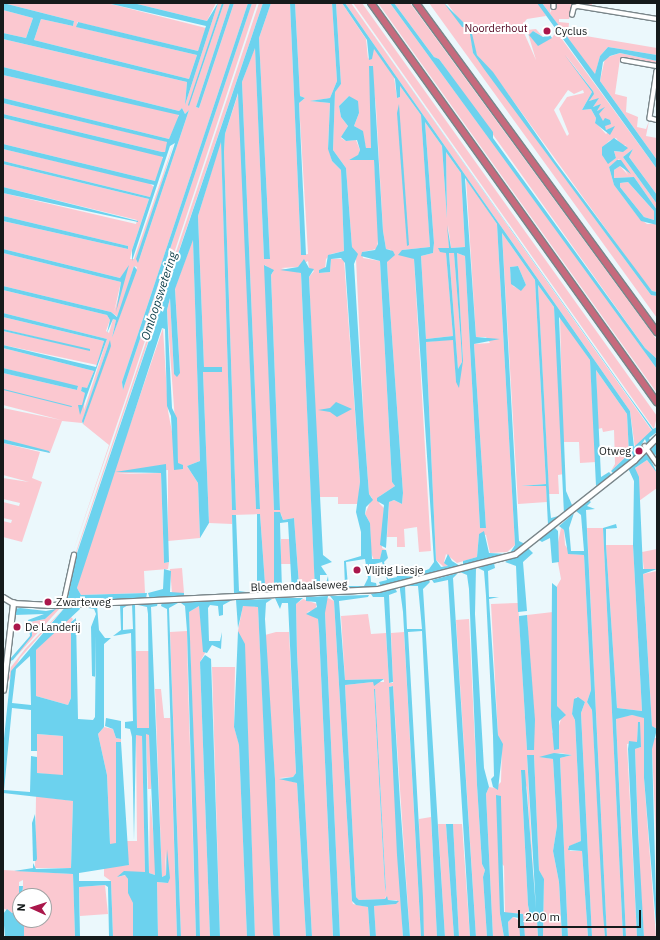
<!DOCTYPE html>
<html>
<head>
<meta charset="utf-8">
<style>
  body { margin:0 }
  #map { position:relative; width:660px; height:940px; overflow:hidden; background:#ebf8fc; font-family:"IBM Plex Sans",sans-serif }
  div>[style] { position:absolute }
  .green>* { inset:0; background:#fbc8d0 }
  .water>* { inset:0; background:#6cd2ee }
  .stream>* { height:1px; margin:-0.5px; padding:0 0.5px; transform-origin:0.5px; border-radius:0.5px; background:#6cd2ee }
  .roads { filter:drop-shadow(1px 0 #7a868a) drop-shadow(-1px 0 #7a868a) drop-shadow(0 1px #7a868a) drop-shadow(0 -1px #7a868a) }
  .minor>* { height:3.5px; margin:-1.75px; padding:0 1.75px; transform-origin:1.75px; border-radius:1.75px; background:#fff }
  .tertiary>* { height:4.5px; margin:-2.25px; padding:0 2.25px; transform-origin:2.25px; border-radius:2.25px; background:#fff }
  .motorway>* { height:6px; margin:-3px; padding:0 3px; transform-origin:3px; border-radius:3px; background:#c76a7d }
  .dots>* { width:11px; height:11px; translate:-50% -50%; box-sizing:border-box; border:2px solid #fff; border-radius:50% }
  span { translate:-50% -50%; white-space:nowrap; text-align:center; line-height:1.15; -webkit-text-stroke:4px #fff; paint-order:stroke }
  .park-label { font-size:11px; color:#540822 }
  .poi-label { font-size:11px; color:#151a1b }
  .left { translate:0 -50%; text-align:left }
  .right { translate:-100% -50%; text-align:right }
  .street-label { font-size:11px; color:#151a1b }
  .water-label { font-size:12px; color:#0b3c47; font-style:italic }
  .frame { position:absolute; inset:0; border:4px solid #151a1b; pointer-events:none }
  .north { position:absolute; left:12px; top:888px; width:40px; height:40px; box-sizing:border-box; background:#fff; border:1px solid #a1a3a4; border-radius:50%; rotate:273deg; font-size:11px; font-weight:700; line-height:16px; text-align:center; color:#151a1b }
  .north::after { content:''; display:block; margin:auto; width:14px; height:18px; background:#aa174b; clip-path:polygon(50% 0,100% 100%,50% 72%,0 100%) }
  .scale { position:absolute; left:518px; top:910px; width:123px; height:18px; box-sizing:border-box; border:2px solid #151a1b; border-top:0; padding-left:5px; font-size:12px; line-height:14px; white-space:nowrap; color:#151a1b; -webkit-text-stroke:3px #fff; paint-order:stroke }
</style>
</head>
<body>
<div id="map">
  <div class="green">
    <i style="clip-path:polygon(3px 3px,107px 3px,206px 28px,198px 51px,77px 22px,77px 27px,197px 55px,189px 79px,34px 40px,41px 19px,73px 26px,74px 21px)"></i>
    <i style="clip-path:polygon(133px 3px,216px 3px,207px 21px)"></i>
    <i style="clip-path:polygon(218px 3px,222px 3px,189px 106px,224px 3px,230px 3px,196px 107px,199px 108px,234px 3px,248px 3px,122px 382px,123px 390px,252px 3px,257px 3px,129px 389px,71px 558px,109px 445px,83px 424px,110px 340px,82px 423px,62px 421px,50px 453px,3px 439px,3px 408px,61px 420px,3px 405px,3px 373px,77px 390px,78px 387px,3px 368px,3px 348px,94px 371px,87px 388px,82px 388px,81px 391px,85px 393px,84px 410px,107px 339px,3px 313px,3px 290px,107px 315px,110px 320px,106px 331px,109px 333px,113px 319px,116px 320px,112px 338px,137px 267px,134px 266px,118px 317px,111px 312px,3px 286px,3px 253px,121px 282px,114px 312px,128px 265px,124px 277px,120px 278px,3px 249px,3px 221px,128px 249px,128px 246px,3px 216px,3px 193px,136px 224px,137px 220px,3px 187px,3px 164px,149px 199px,132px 250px,130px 259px,134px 259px,174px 142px,138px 263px,189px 110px,185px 114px,182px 108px,179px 111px,3px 67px,3px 39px,187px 82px,185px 105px)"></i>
    <i style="clip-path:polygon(259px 3px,263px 3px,74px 560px,65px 603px,73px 561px)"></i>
    <i style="clip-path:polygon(evenodd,271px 3px,290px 3px,301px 255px,308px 254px,299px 103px,305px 98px,300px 96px,295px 3px,332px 3px,337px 81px,330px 98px,311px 101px,330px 103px,328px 147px,332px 161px,341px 170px,344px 251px,331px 254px,326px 259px,325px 269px,319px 270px,319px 273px,330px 272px,331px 259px,344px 259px,360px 482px,358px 504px,338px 504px,338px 497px,319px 497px,309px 277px,314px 271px,309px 268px,308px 261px,298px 267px,281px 268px,301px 273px,315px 588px,299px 585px,294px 518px,283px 520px,281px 514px,274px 512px,274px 583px,269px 591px,265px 584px,260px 514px,232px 515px,232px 524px,209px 523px,203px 372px,222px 372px,222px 368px,204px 367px,198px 216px,221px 140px,232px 510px,236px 510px,224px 152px,225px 134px,239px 91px,256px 509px,260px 509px,242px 82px,255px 47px,264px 259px,270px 259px,259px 38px,271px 3px,265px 265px,273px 272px,271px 275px,280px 510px,274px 510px,265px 265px)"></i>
    <i style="clip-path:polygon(336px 3px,342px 3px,366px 39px,368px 59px,374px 48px,394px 77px,397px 98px,400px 97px,400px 86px,421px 115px,429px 230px,430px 247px,402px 250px,414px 259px,431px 551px,419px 552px,417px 527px,404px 529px,405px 547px,397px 547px,397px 537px,387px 537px,389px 502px,394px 500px,402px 504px,403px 493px,388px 280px,387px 262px,391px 250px,386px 249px,383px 231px,376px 107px,371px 65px,372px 148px,366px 148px,362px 131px,354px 126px,359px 113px,349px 96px,339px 106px,341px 117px,348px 126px,341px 138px,346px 141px,356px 140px,360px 150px,358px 156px,349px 160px,374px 160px,379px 231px,377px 249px,362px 252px,363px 258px,380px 261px,392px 482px,395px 486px,380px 496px,379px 503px,384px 508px,382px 548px,386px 550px,382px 550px,381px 559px,374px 560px,371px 553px,370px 523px,365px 514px,372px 498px,369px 494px,364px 428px,356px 259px,352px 247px,346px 168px,333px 150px,335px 91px,341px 84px)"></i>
    <i style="clip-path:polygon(345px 3px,351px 3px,652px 431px,635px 448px,630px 411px)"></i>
    <i style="clip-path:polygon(353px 3px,362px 3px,657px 416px,654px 429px)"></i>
    <i style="clip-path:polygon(378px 3px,390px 3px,611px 305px,657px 369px,657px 393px)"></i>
    <i style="clip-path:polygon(394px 3px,410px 3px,657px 340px,657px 359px,645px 348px,439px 59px,434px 57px)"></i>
    <i style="clip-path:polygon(evenodd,429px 3px,444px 3px,465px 28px,447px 3px,540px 3px,546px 16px,527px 19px,521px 26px,536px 60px,527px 30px,536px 29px,543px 37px,533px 31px,531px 38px,552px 38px,556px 31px,657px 169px,657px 195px,629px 157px,633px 149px,623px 157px,657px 204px,657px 210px,634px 177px,614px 178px,614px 170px,620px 166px,628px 175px,619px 159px,609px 167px,614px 185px,639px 218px,647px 224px,657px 224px,657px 292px,652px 291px,640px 276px,493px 73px,477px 55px,471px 37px,473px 53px,651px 295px,657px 296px,657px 318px,429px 3px,565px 54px,593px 91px,589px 101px,598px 99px,593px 107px,600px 105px,597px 111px,604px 108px,598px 114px,606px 130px,614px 127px,606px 134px,595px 122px,596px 118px,591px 109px,582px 110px,592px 92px,565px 54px,429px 3px,568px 90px,574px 94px,583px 90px,584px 93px,567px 97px,559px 109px,569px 134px,567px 136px,554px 110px,568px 90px,429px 3px,616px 138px,622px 146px,626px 145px,620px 152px,614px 151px,616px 158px,613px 160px,604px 158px,602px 149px,609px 141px,616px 138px)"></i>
    <i style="clip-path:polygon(542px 3px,551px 3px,550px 13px,555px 3px,592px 3px,592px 6px,574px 5px,569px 19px,559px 19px,559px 22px,569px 23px,568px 33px,657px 48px,657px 55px,608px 47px,600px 56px,595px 75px)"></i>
    <i style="clip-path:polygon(3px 10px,33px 18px,26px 38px,3px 33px)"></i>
    <i style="clip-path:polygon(620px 53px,657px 61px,657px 65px,620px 59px,615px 94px,627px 97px,626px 112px,638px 117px,637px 127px,646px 129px,649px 121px,646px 136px,657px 138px,657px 160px,600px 81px,605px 58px)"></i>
    <i style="clip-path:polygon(3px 75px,178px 114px,179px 117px,169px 139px,3px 98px)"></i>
    <i style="clip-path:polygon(3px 103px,165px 141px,168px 143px,165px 152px,162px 152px,3px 114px)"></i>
    <i style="clip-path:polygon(3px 118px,160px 155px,163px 158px,158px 178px,155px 181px,3px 144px)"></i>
    <i style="clip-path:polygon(425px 122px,442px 146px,447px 219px,446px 152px,461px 173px,465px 247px,451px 248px,448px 225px,449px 248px,439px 249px,446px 252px,453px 336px,426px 339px,421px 256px,433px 253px,434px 243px)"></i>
    <i style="clip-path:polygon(3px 149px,149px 183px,154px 187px,153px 193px,150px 197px,3px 161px)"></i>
    <i style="clip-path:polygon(466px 178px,497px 224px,515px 545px,507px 552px,490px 553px,486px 535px,479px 534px,477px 557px,457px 563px,446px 554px,444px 562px,448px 566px,444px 567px,436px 560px,426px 342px,454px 339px,456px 382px,463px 361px,457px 253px,465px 256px,480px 528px,486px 528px,474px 344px,490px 343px,486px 337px,476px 337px)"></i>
    <i style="clip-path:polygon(628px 182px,654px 211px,654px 220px,644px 217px,620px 187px,620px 183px)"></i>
    <i style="clip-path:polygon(evenodd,502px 233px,535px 280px,546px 484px,521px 486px,546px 486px,547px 502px,518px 504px,502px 233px,518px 266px,526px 285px,521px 290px,513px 286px,511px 280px,510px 267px,518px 266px)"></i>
    <i style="clip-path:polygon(193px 239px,200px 461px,187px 466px,198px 483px,200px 538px,168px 541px,168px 470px,116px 474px,161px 473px,164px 563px,169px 562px,168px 569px,144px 571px,145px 593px,81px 595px,77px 588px,84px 560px,163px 328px,168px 411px,178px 463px,167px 310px,170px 298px,174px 374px,180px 373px,175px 288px)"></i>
    <i style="clip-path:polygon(449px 252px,454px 252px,461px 343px,462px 362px,458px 370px)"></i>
    <i style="clip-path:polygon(538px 285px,554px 307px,564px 474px,558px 475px,559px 494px,549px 494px)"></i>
    <i style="clip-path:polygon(560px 316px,590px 360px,596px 462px,580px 463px,579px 442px,563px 442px)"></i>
    <i style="clip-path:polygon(3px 317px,104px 341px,97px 365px,3px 345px,3px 331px,90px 350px,3px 329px)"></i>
    <i style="clip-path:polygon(596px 370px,627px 414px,629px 454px,611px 471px,615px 464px,614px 430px,603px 432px,602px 428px,598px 429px)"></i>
    <i style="clip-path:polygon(3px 443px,40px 452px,32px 478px,42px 482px,22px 542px,3px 537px,3px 521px,11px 523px,12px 520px,3px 518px,3px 502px,19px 506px,20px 503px,3px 499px,3px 478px,29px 482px,3px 475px)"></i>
    <i style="clip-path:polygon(647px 460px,657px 473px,657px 488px,639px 501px,635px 468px)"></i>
    <i style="clip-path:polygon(561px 528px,564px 530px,565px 545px,571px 554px,584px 555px,591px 690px,587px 702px,592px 710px,605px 937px,592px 937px,581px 713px,585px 702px,576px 697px,572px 714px,575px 720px,581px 841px,568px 847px,570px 851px,582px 851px,588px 937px,568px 937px,560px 758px,572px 755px,560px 753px,541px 757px,553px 759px,557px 826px,553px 851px,559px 882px,562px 937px,543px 937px,544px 880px,539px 870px,534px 755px,527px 755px,535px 910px,527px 788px,521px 771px,528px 905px,530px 915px,537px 920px,538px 937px,525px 937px,521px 913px,505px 914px,504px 866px,500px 862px,500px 914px,504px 937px,493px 937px,486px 794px,489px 787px,495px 788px,501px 782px,502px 746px,498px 735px,491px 604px,518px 603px,527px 750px,534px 750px,527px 615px,553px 612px,552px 733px,558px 729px,561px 719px,557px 706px,557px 586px,561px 579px,556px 552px)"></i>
    <i style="clip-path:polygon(587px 528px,603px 528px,623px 937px,607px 937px)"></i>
    <i style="clip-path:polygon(281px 539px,290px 539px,291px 564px,281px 564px)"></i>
    <i style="clip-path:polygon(606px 545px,633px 545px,642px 711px,617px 708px)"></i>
    <i style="clip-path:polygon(657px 549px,657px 569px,644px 570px,642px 552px)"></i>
    <i style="clip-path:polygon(182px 568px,184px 593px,172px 593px,170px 569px)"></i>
    <i style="clip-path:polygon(657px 571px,657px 729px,652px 726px,643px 574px)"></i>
    <i style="clip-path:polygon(328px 598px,334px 601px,352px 901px,353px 904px,368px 907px,370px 937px,340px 937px,325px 613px,324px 602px)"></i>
    <i style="clip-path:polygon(303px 599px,317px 604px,315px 610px,307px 612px,318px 619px,319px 631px,333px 937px,312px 937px,297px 653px,296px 604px)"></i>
    <i style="clip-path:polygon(67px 605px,20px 658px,8px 682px,11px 667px,25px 649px)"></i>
    <i style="clip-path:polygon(243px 605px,258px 607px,274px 937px,255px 937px,247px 719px,238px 631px)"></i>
    <i style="clip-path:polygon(199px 606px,205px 653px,200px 662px,210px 937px,200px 937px,189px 612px)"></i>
    <i style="clip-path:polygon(56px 607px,61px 607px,14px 659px,32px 633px,29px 622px,45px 619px)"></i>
    <i style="clip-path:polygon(evenodd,368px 614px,371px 634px,386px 633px,389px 683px,393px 683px,391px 633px,404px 632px,421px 937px,410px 937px,393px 686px,389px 687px,403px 937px,376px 937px,374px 906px,396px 904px,397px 900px,388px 900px,386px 896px,385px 899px,359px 900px,356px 897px,345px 685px,373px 682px,375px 685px,376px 682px,384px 682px,384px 679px,345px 680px,341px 616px,368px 614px,374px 689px,375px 689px,386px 893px,385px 887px,374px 689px)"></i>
    <i style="clip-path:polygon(70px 616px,73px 619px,71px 622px,71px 698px,68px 705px,36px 696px,36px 650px)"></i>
    <i style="clip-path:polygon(469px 619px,477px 785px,482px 864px,485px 870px,483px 877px,487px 937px,476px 937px,456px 620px)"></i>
    <i style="clip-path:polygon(187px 631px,188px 683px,196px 937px,181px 937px,170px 632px)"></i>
    <i style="clip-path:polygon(276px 632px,289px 632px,296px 773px,293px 777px,279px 778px,297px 783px,306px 937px,280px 937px,275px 779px,265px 635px)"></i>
    <i style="clip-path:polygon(136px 651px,149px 651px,150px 722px,149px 728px,144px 729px,137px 729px)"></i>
    <i style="clip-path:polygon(212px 667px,235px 667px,234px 727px,239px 744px,247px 937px,220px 937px)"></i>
    <i style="clip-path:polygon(155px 689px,161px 689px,164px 718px,170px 718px,177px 937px,158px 937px,157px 882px,168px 883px,165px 851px,166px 875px,162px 877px)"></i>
    <i style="clip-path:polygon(632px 715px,644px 717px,644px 778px,656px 937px,644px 937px,640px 880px,635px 749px,641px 747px,638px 722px,637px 742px,627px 744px,637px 937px,626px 937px,616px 718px)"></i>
    <i style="clip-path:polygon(104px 727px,113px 729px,116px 738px,121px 739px,121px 742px,116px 742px,116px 843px,113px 846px,110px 844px,107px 775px,98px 734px)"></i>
    <i style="clip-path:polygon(37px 734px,63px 736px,63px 776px,37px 773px)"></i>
    <i style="clip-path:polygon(146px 734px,149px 734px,151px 757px,151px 789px,148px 789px)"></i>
    <i style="clip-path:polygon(136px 735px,142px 735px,145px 872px,130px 872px,117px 877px,126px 875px,128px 879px,133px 903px,133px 937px,113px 937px,111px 881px,104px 876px,104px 867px,129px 865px,125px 841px,137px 841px)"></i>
    <i style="clip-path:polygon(653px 738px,657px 738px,657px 861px,652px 749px)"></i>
    <i style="clip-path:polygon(150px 794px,156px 867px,155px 875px,149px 873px)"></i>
    <i style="clip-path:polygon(36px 796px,73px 801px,71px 868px,35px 868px)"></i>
    <i style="clip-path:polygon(431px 817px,435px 894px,437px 937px,424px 937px,420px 859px,419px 819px)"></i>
    <i style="clip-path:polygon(438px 824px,446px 824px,454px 937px,445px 937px)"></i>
    <i style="clip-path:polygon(453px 824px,462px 824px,470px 937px,459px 937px)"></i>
    <i style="clip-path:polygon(3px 870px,73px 874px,75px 937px,24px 937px,24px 920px,44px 920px,44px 896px,23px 896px,23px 880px,19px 882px,19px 911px,12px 913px,3px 908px)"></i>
    <i style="clip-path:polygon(105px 885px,108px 914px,80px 916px,79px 887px)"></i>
    <i style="clip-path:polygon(513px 917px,520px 921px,520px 937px,509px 937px,508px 922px)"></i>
  </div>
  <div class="water">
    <i style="clip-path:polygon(3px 3px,74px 21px,73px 26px,41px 19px,34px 40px,189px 79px,197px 55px,76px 27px,78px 22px,198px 51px,206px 26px,107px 3px,133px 3px,207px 21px,218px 3px,185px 105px,187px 82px,3px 39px,3px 33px,26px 38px,33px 18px,3px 10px)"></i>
    <i style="clip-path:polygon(222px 3px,224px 3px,189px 106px,188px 105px)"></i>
    <i style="clip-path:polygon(230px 3px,234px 3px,199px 108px,196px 107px)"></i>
    <i style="clip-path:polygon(248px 3px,252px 3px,123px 390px,122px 382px)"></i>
    <i style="clip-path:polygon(263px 3px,271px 3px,259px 38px,270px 259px,264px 259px,255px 48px,242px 82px,260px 509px,256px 509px,238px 93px,225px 134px,224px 152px,236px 510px,232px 510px,221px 142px,198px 216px,204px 367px,222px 367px,222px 372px,203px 372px,209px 523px,200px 538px,198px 483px,187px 466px,200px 461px,193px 240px,175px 289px,180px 373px,177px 377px,174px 374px,170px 298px,167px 310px,172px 408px,177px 418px,178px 463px,183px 465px,183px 469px,174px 470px,171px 416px,167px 406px,165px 329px,162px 328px,77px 588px,81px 595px,147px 593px,146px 599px,67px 603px,76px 556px)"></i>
    <i style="clip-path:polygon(290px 3px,295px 3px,300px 96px,305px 98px,299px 103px,306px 255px,301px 255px)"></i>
    <i style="clip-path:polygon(evenodd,332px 3px,336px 3px,341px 84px,335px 92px,333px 150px,346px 168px,352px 247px,358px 254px,354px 264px,364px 428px,369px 494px,373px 500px,366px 507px,365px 514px,370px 523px,372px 559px,380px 559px,382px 550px,386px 550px,388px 558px,384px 562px,388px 579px,397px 577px,396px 570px,399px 570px,404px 576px,416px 577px,381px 587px,379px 582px,387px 580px,382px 562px,371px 565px,370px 569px,371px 582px,376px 583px,377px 587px,339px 590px,345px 587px,344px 561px,361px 556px,361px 532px,356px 512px,360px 482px,345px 263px,341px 258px,331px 259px,330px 272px,319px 273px,319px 270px,326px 267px,328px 255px,344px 251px,341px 170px,332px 161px,328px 149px,330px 103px,310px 101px,330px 98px,337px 81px,332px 3px,365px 559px,368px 578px,364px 586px,348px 586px,346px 562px,365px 559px)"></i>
    <i style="clip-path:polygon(evenodd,342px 3px,345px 3px,630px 411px,634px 447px,652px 430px,351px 3px,626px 392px,653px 429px,657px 427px,657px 432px,649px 438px,653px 445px,657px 443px,657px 456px,649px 450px,645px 439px,633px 458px,614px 474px,611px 471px,629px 454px,627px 414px,596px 370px,601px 477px,609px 472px,612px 475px,596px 486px,590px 360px,559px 317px,566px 491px,572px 505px,564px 514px,554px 307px,538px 285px,550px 509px,551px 518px,562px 515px,548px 525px,546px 486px,521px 486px,546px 484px,535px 280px,502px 233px,518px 525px,519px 541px,525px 544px,510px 553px,515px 545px,497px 224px,465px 178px,476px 337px,500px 339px,474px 344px,486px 528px,480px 528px,465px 256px,457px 253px,463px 361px,459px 388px,456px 382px,453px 340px,426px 342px,436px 560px,441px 567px,448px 566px,444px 563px,448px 554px,452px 561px,460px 566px,418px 577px,419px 573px,429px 569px,434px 562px,414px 259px,398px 255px,402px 250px,430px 247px,421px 115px,400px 86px,400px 97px,397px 98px,395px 79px,374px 49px,372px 59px,369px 60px,367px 40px,342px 3px,425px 122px,442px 146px,447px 219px,446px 152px,461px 173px,465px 247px,451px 248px,447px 225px,449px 248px,438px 248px,440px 252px,446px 253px,453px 336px,426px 339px,421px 256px,433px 253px,434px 243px,425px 122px,342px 3px,449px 253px,454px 253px,461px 343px,462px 362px,458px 369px,449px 253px)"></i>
    <i style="clip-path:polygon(390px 3px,394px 3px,434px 57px,439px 59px,493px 132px,493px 138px,645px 348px,657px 359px,657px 369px)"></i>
    <i style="clip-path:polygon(444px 3px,463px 22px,470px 25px,477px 55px,493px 72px,555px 161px,652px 291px,657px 292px,657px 296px,651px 295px,484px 69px,473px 53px,469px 28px,462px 27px)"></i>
    <i style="clip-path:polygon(537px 3px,542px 3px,595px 74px,600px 56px,608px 47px,657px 55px,657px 61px,620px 53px,610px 56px,603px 62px,600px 81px,657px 160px,657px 169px)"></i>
    <i style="clip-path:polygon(533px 31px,543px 37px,550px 35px,552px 38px,538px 46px,529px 35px)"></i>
    <i style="clip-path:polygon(564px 54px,593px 91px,594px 94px,589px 101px,599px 98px,593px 107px,601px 104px,597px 111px,605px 107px,599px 114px,603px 121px,605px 118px,610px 120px,611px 124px,605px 126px,606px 130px,615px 126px,610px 135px,595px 123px,596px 118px,591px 109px,582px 110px,592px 92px)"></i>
    <i style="clip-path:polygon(369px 66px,373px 66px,383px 231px,386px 249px,393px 251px,395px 255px,387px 262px,388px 280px,403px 493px,402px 504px,394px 500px,389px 502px,386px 548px,380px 545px,384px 505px,377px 501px,377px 498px,395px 486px,392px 482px,380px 261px,361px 256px,362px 252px,375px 250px,378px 244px,374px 160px,349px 160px,358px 155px,360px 150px,357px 140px,346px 141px,341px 137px,348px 126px,341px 117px,339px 106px,349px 96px,358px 101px,359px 113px,354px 126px,363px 131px,366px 148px,371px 148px)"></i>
    <i style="clip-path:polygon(3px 67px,179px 111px,182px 108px,185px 114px,189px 110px,138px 263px,136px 259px,175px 143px,170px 146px,132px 261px,132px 250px,149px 199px,3px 164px,3px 161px,150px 197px,154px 185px,3px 149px,3px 144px,155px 181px,163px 157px,3px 118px,3px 114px,162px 152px,165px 152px,167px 142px,3px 103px,3px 98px,169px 139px,179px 115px,3px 75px)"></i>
    <i style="clip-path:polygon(399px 104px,409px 245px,407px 246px,397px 113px)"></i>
    <i style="clip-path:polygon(614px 138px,628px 148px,623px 152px,614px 151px,616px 158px,608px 164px,602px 155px,602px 147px)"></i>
    <i style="clip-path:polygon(633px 149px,629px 157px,657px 195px,657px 204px,623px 157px)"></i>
    <i style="clip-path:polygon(evenodd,617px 160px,621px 160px,631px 174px,620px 166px,614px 170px,614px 178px,634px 177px,657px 210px,657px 225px,641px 221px,614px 185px,609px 167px,617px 160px,628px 182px,654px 211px,654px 220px,644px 217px,620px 187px,620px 183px,628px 182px)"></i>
    <i style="clip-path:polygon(3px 187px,138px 221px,138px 222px,3px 193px)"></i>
    <i style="clip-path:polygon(3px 216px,128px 246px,128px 249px,3px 221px)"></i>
    <i style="clip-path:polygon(3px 249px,120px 278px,129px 265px,116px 312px,121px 282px,3px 253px)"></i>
    <i style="clip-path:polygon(304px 259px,309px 268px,314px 269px,309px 277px,323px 555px,332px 562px,321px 566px,327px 575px,320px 575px,320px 587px,325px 587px,328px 576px,329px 587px,336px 590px,315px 591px,301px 273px,280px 270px,298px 267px)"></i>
    <i style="clip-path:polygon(264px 265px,274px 270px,271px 275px,280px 510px,274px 510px)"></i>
    <i style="clip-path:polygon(134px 266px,137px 270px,112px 338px,116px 320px,113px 319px,107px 333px,110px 320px,107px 315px,3px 290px,3px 286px,111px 312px,117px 317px)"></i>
    <i style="clip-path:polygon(518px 266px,526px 285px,521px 291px,511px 284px,510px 267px)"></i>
    <i style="clip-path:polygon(3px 313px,107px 339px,80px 415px,78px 405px,82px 405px,85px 393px,81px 391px,82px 387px,87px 388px,94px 371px,3px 348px,3px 345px,96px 367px,104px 341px,3px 317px)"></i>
    <i style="clip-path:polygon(3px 329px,90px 349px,90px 351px,3px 331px)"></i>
    <i style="clip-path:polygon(110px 340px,111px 346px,83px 424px,82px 421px)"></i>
    <i style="clip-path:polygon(3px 368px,62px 382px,78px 386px,77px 390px,3px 373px)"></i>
    <i style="clip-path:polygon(336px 402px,352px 409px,337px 417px,330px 412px,318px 410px,330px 408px)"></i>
    <i style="clip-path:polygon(3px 439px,49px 451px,50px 453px,3px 443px)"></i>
    <i style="clip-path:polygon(647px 452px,657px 473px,647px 460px,635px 468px,639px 477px,643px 569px,657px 569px,643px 574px,652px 726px,657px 729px,652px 749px,657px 937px,644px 778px,644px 718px,632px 715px,616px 719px,626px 937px,623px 937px,603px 528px,616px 524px,617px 528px,606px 529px,606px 545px,617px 708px,642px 711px,633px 545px,634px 481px,628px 468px)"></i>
    <i style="clip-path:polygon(166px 464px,169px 562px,164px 563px,161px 473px,115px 472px)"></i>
    <i style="clip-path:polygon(588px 500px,591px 502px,587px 506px,595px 509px,586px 510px,607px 937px,605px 937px,603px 914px,592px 710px,587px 702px,591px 690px,584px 555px,568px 554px,564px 530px,559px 526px,574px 513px,569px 528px,571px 551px,584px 551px,581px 515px,576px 511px)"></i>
    <i style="clip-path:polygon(274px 512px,280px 512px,283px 520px,294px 518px,299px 585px,312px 587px,312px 591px,292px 593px,288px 522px,280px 523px,282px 590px,290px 593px,272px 593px,274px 583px)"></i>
    <i style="clip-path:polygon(257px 514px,260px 514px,265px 584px,270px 593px,257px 593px)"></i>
    <i style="clip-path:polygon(232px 515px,236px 515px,239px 591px,253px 593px,234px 594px)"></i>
    <i style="clip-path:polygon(554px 527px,558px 531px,559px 562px,552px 563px,550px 538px,542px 542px,539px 540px)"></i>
    <i style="clip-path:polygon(484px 531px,489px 553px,508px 554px,463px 566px,463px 561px,477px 557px,479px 534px)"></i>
    <i style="clip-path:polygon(528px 548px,533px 553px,523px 562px,527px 611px,518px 612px,516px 566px,505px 562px)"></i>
    <i style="clip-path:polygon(494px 563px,495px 568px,488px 571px,489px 597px,499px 597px,489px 599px,498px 735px,503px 744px,498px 790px,493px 787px,491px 779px,494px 776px,493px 736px,486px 596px,484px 571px,478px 568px)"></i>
    <i style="clip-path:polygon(476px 568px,475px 614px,484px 768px,489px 787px,486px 794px,493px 937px,487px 937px,483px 877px,485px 870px,482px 864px,477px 785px,469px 589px,467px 575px,460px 572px)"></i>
    <i style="clip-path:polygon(164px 569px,171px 571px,170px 592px,184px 593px,184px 597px,150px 599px,148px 593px,163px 589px)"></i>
    <i style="clip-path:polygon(458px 573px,453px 578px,476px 937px,470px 937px,448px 580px,434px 583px,432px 580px)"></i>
    <i style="clip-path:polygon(428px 579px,430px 582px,423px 589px,445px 937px,437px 937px,422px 631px,408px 632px,423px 898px,424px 937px,421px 937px,403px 612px,400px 590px,400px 587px,405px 586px,407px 629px,422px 629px,418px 586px,408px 586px)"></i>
    <i style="clip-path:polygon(552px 583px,557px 587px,557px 706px,566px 715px,559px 721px,559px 749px,554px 750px,551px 716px)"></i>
    <i style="clip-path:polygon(395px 588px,397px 592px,389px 595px,393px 682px,389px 683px,384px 597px,373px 597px,371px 594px)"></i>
    <i style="clip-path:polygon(369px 595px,368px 597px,339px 601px,345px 680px,384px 679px,374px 686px,373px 682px,345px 685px,356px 897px,359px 900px,385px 899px,387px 896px,388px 900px,399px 901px,396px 904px,374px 906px,376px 937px,370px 937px,368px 907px,356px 905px,352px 901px,334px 601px,330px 596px)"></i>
    <i style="clip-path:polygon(328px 596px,325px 613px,340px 937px,333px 936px,319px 631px,318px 619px,306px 614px,317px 607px,316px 602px,306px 601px,306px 597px)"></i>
    <i style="clip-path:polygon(275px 598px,303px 598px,296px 604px,297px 653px,312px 937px,306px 937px,297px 783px,279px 779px,293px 777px,296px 773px,288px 603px,282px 603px,280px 609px)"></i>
    <i style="clip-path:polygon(234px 599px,223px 605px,223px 615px,219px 616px,218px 606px,210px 605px,208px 608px,209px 641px,220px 641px,222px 632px,221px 649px,212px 645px,207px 653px,203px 652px,199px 606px,189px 612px,198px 852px,200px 937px,196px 937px,187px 631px,185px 606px,181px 603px)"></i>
    <i style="clip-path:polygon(272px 599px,266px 603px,265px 619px,275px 779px,280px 937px,274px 937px,273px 934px,258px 607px,243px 606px,238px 628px,236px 600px)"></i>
    <i style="clip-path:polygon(evenodd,158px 602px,157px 606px,151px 607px,162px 877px,166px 875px,167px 849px,170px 878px,168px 883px,157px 882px,158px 937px,133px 937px,133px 903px,128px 893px,128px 879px,125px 875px,117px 877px,124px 871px,145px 872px,142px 736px,136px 735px,134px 841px,132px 737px,130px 729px,125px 728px,125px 722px,133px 721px,131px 633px,113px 636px,121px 630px,120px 604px,130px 604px,123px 608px,123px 630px,133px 629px,132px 604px,135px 603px,137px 728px,149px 728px,148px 614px,147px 607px,138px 605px,158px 602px,146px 734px,149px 735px,155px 875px,149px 873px,146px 734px)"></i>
    <i style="clip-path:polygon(162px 602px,178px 603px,169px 608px,181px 937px,177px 937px,167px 609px,161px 606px)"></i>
    <i style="clip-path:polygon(evenodd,67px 605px,79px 606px,80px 609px,36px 650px,36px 696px,68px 705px,71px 698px,71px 622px,76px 618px,78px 719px,93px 720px,95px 717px,96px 635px,96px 677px,92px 676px,91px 627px,96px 614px,94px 609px,82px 607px,97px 605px,99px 630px,105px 638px,111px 638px,104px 644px,104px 727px,98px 734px,107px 775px,110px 844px,116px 843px,116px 742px,121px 742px,129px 865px,79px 873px,79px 881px,111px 881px,113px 937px,109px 937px,108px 887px,105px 885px,79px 887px,80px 937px,75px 937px,73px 874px,14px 871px,33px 868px,33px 863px,36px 869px,71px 868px,73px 801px,3px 793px,3px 748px,11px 671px,67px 605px,30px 656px,31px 705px,12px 703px,16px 669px,30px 656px,67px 605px,12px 708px,31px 710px,31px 751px,37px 751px,37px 734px,63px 736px,63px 775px,37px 773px,37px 757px,31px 756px,30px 792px,4px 790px,12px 708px)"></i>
    <i style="clip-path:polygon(20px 608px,46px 611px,56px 609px,45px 619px,29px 622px,32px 631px,32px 636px,13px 660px,8px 662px,12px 634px,10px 659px,30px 636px,28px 620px,44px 614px,14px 615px,15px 609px)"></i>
    <i style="clip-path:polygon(527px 615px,535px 720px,534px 750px,527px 750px,519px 620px,519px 616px)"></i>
    <i style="clip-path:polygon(238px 631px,245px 644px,255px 937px,247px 937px,239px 745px,234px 727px)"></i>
    <i style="clip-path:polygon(205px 655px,211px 659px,220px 937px,210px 937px,200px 662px)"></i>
    <i style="clip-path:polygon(393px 686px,400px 802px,410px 937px,403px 937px,397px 855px,389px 687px)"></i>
    <i style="clip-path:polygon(374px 689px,375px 689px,386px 893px,385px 887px)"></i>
    <i style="clip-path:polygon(578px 697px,585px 702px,581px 713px,592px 937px,588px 937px,582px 851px,568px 850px,569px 846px,581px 841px,575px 720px,572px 714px,574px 699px)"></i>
    <i style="clip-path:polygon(106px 718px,121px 721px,121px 739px,116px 738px,113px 729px,105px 726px)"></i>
    <i style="clip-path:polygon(638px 722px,640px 722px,641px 747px,635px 749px,638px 831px,644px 937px,637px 937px,628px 749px,629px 741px,637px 742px)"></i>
    <i style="clip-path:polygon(554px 753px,572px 755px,560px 758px,568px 937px,562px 937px,559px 882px,553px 851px,557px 826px,553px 759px,539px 757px)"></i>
    <i style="clip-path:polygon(527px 755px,534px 755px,539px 870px,544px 879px,543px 937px,538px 937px,537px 920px,530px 915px,528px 905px,521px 770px,525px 770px,536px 909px)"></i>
    <i style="clip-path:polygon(496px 795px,501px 796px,501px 801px,504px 912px,523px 914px,525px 937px,520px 937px,519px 918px,513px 917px,508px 922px,509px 937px,504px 937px,500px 914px)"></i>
    <i style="clip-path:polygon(35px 814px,37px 859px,36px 861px,33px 861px,32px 823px)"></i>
    <i style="clip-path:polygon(446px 824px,453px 824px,459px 937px,454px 937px)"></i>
    <i style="clip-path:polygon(19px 886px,23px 886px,20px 920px,24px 920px,24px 937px,5px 937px,3px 914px,7px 909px,12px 913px,19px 911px)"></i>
  </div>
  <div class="stream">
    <i style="left:3px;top:389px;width:70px;rotate:14deg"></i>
  </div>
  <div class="roads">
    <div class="minor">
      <i style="left:554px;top:3px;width:4px;rotate:90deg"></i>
      <i style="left:572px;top:15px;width:8px;rotate:-76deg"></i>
      <i style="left:574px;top:7px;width:4px;rotate:-14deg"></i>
      <i style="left:578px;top:6px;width:80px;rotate:9.3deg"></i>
      <i style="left:623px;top:60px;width:35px;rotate:10deg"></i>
      <i style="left:657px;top:71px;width:48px;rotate:98.5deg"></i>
      <i style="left:650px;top:118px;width:7px;rotate:16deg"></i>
      <i style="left:645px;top:446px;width:21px;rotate:55deg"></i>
      <i style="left:63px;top:605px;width:51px;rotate:-77.6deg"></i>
    </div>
    <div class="tertiary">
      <i style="left:3px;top:597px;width:12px;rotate:31deg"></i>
      <i style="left:13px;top:603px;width:39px;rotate:3deg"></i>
      <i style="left:52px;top:605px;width:326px;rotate:-2.8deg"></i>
      <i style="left:378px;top:589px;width:141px;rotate:-14.3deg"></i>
      <i style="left:515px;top:554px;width:152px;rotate:-38.3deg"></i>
      <i style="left:634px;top:460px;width:33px;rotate:-45deg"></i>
      <i style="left:3px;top:690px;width:88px;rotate:-83.4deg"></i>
    </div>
    <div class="motorway">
      <i style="left:371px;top:3px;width:491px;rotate:54.4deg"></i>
      <i style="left:416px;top:3px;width:408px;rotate:53.8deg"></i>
    </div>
  </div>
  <div class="dots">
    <i style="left:547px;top:31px;background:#aa174b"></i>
    <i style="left:639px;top:451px;background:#aa174b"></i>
    <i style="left:357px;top:570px;background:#aa174b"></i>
    <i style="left:48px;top:602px;background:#aa174b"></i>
    <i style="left:17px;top:627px;background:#aa174b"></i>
  </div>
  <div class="park-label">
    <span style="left:496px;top:28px">Noorderhout</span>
  </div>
  <div class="poi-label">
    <span class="left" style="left:555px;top:31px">Cyclus</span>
    <span class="right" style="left:631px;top:451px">Otweg</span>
    <span class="left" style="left:365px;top:570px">Vlijtig Liesje</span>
    <span class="left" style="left:56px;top:602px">Zwarteweg</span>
    <span class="left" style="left:25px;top:627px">De Landerij</span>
  </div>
  <div class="street-label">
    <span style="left:299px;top:586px;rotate:-2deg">Bloemendaalseweg</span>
  </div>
  <div class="water-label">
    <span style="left:159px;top:296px;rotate:-72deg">Omloopswetering</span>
  </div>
  <div class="frame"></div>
  <div class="north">N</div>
  <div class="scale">200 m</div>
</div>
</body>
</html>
